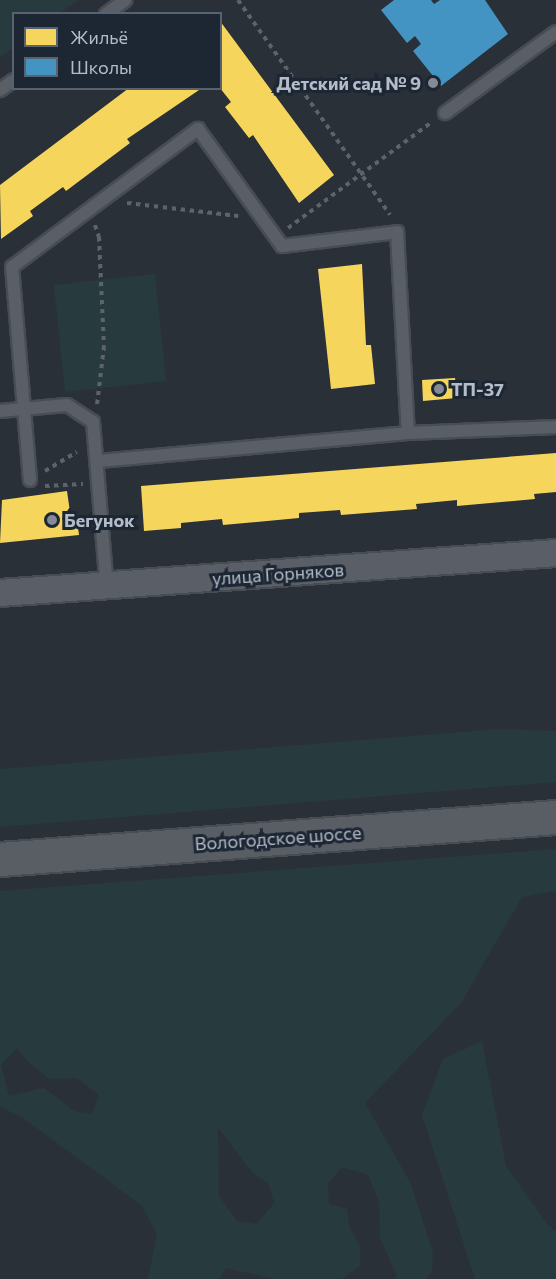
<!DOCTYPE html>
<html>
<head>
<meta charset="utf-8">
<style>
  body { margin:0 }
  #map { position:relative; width:556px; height:1279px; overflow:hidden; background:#2a3038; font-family:Commissioner,sans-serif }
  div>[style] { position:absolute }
  .green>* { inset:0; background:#273a3e }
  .homes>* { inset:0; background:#f6d55c }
  .schools>* { inset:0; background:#4393c3 }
  .path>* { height:4px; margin-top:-2px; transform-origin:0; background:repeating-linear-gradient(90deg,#5d636a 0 4.5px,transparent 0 9px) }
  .roads { filter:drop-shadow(2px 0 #484c53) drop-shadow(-2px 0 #484c53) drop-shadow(0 2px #484c53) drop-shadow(0 -2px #484c53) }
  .service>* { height:12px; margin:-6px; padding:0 6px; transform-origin:6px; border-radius:6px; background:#5a5e66 }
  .minor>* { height:26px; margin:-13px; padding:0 13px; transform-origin:13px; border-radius:13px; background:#5a5e66 }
  .secondary>* { height:33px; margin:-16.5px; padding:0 16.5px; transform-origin:16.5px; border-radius:16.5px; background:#595d64 }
  .dots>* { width:16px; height:16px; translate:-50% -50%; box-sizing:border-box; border:3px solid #1d2633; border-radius:50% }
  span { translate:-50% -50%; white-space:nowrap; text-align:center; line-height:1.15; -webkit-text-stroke:6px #1d2633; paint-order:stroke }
  .poi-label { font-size:18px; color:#b4bcc9; font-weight:700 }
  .right { translate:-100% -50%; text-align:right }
  .left { translate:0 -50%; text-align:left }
  .street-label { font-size:18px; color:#b4bcc9 }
  .legend { position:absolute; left:12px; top:12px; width:210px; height:78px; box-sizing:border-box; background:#1d2633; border:2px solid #59626f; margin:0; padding:8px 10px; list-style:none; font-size:18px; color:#b4bcc9 }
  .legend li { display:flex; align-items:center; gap:12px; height:30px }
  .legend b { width:30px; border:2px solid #59626f }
</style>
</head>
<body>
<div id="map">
  <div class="green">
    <i style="clip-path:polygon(0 0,78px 0,60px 13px,14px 14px,13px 48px,0 58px)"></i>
    <i style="clip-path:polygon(155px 274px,166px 381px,65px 392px,54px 285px)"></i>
    <i style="clip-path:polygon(499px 729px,556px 731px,556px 782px,0 827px,0 769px)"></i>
    <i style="clip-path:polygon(evenodd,556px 849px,556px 891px,522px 897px,461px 1003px,365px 1103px,410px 1182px,433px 1252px,432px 1272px,426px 1279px,394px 1279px,397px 1276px,380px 1238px,379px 1202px,368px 1175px,342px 1167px,328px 1184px,329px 1204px,347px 1209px,350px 1228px,360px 1247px,360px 1266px,342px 1279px,274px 1279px,226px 1268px,219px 1279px,148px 1279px,157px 1234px,142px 1206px,22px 1117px,0 1107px,0 891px,556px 849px,17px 1048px,31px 1065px,50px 1079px,77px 1078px,99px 1095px,92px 1114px,74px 1111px,44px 1088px,9px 1096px,1px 1065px,17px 1048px,556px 849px,218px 1128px,252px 1172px,268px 1183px,274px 1203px,256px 1224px,237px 1221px,219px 1196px,218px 1128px)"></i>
    <i style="clip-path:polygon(482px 1041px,506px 1166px,547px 1224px,556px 1231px,556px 1279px,475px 1279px,422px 1115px,443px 1059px)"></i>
  </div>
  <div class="homes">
    <i style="clip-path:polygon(220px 21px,334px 175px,299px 203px,253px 135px,249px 138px,225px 107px,231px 102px,220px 88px)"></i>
    <i style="clip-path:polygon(129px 88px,202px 88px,127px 139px,130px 143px,66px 191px,63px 187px,30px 211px,33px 216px,1px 239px,0 185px)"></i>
    <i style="clip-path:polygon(362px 264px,366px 345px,371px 345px,375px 384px,331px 389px,318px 269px)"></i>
    <i style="clip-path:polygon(455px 378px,457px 398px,423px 401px,422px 380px)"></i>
    <i style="clip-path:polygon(556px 453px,556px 492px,534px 494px,535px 499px,457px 506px,457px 500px,416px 504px,417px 509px,341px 515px,340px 510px,299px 513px,299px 518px,223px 525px,222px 519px,181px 523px,181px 528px,144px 531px,141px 486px)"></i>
    <i style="clip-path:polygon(67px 491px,70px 512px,76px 511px,79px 535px,0 543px,2px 500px)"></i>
  </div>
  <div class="schools">
    <i style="clip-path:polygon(394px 0,431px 0,434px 4px,440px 0,485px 0,508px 34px,441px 86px,413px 51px,421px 44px,415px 36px,407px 43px,381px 10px)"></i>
  </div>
  <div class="path">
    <i style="left:238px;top:0;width:263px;rotate:54.7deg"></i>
    <i style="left:127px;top:203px;width:112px;rotate:6.7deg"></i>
    <i style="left:95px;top:225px;width:13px;rotate:72deg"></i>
    <i style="left:99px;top:237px;width:109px;rotate:87.4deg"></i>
    <i style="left:104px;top:346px;width:59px;rotate:96.8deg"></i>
    <i style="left:288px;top:228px;width:179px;rotate:-36.4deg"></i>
    <i style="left:45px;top:471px;width:37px;rotate:-31deg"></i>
    <i style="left:45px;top:486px;width:38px;rotate:-3deg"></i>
  </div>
  <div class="roads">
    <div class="service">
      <i style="left:106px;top:14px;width:24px;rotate:-36deg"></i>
      <i style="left:0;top:90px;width:17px;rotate:-36deg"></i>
      <i style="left:445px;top:113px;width:137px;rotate:-36.1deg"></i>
      <i style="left:0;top:411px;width:67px;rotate:-5.1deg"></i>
      <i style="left:67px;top:405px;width:31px;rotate:33deg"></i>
      <i style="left:93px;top:422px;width:166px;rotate:85.2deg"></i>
      <i style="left:99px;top:461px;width:310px;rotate:-5.2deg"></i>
      <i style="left:408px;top:433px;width:148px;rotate:-2.3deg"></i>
      <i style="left:30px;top:480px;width:214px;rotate:-94.8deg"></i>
      <i style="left:12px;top:267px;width:232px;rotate:-36.6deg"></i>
      <i style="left:198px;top:129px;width:144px;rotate:54.3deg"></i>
      <i style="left:282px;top:246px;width:116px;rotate:-6.9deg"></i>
      <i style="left:397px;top:232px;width:201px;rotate:86.9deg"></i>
    </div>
    <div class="minor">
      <i style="left:0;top:593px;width:557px;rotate:-4.11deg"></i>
    </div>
    <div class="secondary">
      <i style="left:0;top:859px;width:558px;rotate:-4.32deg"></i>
    </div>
  </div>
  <div class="dots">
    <i style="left:433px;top:83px;background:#848b96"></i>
    <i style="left:439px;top:389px;background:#848b96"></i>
    <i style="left:52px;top:520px;background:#848b96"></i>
  </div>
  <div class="poi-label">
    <span class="right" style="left:421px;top:83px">Детский сад № 9</span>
    <span class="left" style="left:451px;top:389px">ТП-37</span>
    <span class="left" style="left:64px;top:520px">Бегунок</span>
  </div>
  <div class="street-label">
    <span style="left:278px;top:574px;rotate:-4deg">улица Горняков</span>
    <span style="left:278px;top:838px;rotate:-4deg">Вологодское шоссе</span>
  </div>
  <ul class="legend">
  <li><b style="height:16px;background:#f6d55c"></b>Жильё</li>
  <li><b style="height:16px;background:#4393c3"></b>Школы</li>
  </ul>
</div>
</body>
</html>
